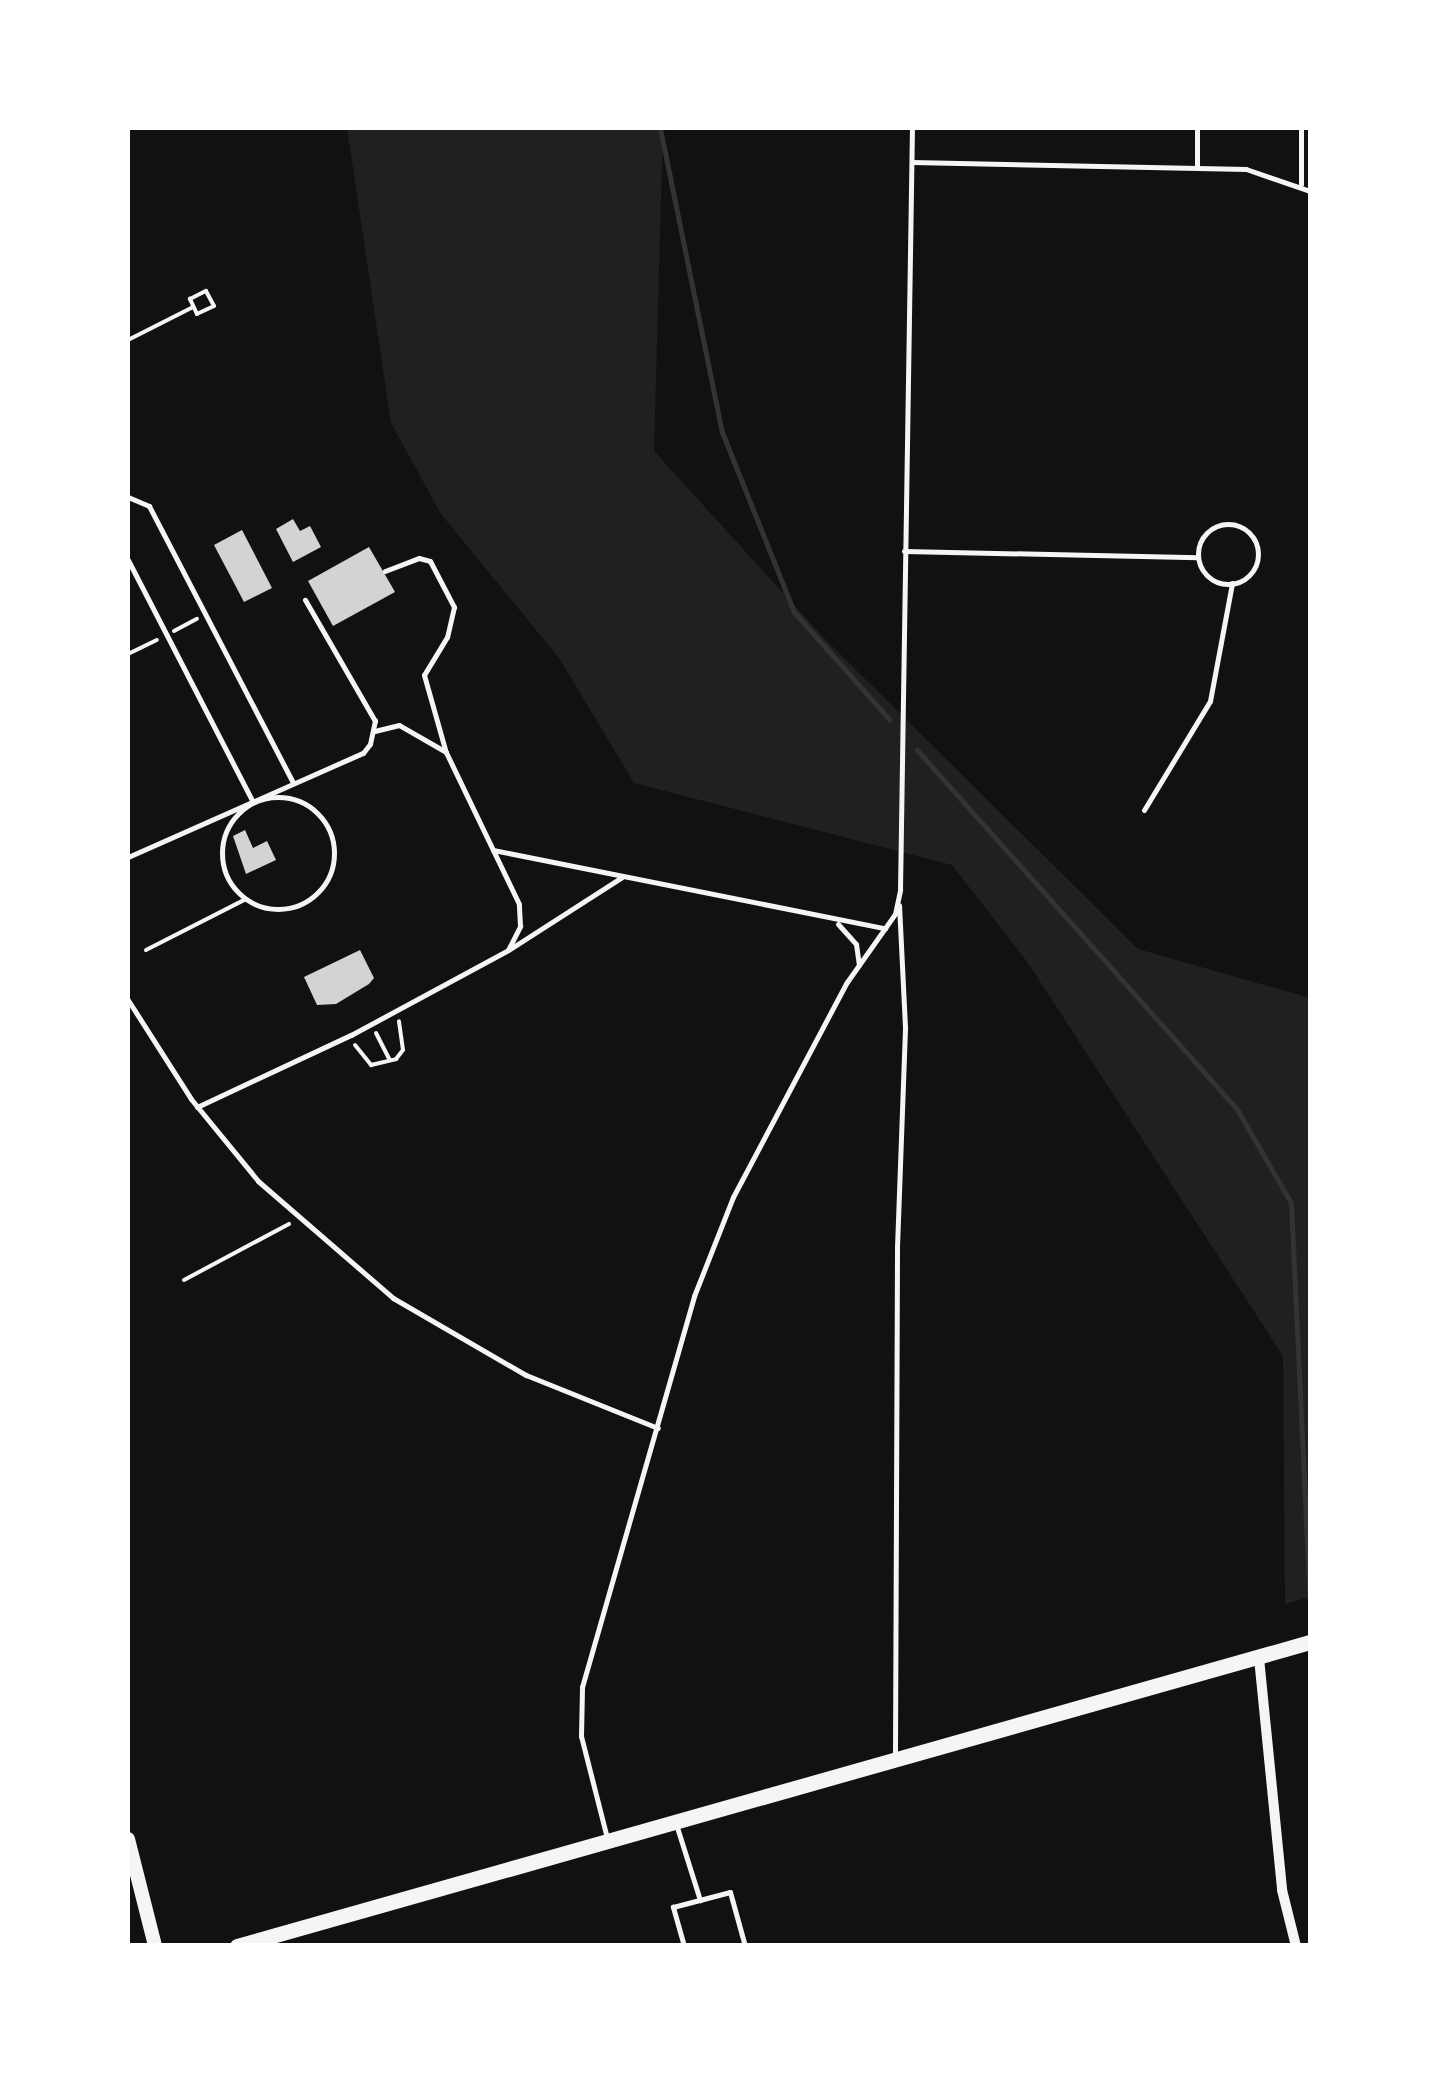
<!DOCTYPE html>
<html>
<head>
<meta charset="utf-8">
<style>
  body { margin:0 }
  #map { position:relative; width:1438px; height:2073px; overflow:hidden; background:#111; font-family:"Libre Baskerville",serif }
  div>[style] { position:absolute }
  .green>* { inset:0; background:#202020 }
  .stream>* { height:5px; margin:-2.5px; padding:0 2.5px; transform-origin:2.5px; border-radius:2.5px; background:#333 }
  .building>* { inset:0; background:#d3d3d3 }
  .path>* { height:4px; margin:-2px; padding:0 2px; transform-origin:2px; border-radius:2px; background:#f5f5f5 }
  .service>* { height:5px; margin:-2.5px; padding:0 2.5px; transform-origin:2.5px; border-radius:2.5px; background:#f5f5f5 }
  .service>.ring { margin:-2.5px; padding:0; box-sizing:content-box; background:none; border:5px solid #f5f5f5; border-radius:50% }
  .minor>* { height:10px; margin:-5px; padding:0 5px; transform-origin:5px; border-radius:5px; background:#f5f5f5 }
  .tertiary>* { height:14px; margin:-7px; padding:0 7px; transform-origin:7px; border-radius:7px; background:#f5f5f5 }
  .secondary>* { height:15px; margin:-7.5px; padding:0 7.5px; transform-origin:7.5px; border-radius:7.5px; background:#f5f5f5 }
  span { translate:-50% -50%; white-space:nowrap; text-align:center; line-height:1.15; -webkit-text-stroke:10px #fff; paint-order:stroke }
  .frame { position:absolute; inset:0; border:130px solid #fff; pointer-events:none }
</style>
</head>
<body>
<div id="map">
  <div class="green">
    <i style="clip-path:polygon(347px 128px,663px 128px,654px 451px,823px 637px,1138px 949px,1310px 998px,1310px 1597px,1285px 1604px,1283px 1356px,1028px 963px,952px 865px,634px 783px,559px 658px,441px 514px,391px 423px)"></i>
  </div>
  <div class="stream">
    <i style="left:660px;top:128px;width:310px;rotate:78.5deg"></i>
    <i style="left:722px;top:432px;width:194px;rotate:68.2deg"></i>
    <i style="left:794px;top:612px;width:144px;rotate:48.4deg"></i>
    <i style="left:917px;top:750px;width:481px;rotate:48.3deg"></i>
    <i style="left:1237px;top:1109px;width:108px;rotate:60.1deg"></i>
    <i style="left:1291px;top:1203px;width:402px;rotate:87.3deg"></i>
  </div>
  <div class="building">
    <i style="clip-path:polygon(293px 519px,300px 531px,310px 526px,321px 547px,293px 562px,276px 529px)"></i>
    <i style="clip-path:polygon(242px 530px,272px 588px,244px 602px,214px 545px)"></i>
    <i style="clip-path:polygon(369px 547px,395px 592px,333px 626px,308px 581px)"></i>
    <i style="clip-path:polygon(245px 830px,253px 848px,267px 841px,276px 860px,246px 874px,233px 836px)"></i>
    <i style="clip-path:polygon(360px 950px,374px 978px,369px 984px,336px 1004px,317px 1005px,304px 977px)"></i>
  </div>
  <div class="path">
    <i style="left:206px;top:291px;width:17px;rotate:62deg"></i>
    <i style="left:214px;top:306px;width:19px;rotate:155deg"></i>
    <i style="left:197px;top:314px;width:17px;rotate:-115deg"></i>
    <i style="left:190px;top:299px;width:18px;rotate:-27deg"></i>
    <i style="left:128px;top:340px;width:73px;rotate:-26.9deg"></i>
    <i style="left:174px;top:631px;width:26px;rotate:-28deg"></i>
    <i style="left:128px;top:654px;width:32px;rotate:-26deg"></i>
    <i style="left:146px;top:950px;width:112px;rotate:-27deg"></i>
    <i style="left:376px;top:1033px;width:30px;rotate:63deg"></i>
    <i style="left:355px;top:1045px;width:26px;rotate:51deg"></i>
    <i style="left:371px;top:1065px;width:26px;rotate:-13deg"></i>
    <i style="left:396px;top:1059px;width:11px;rotate:-52deg"></i>
    <i style="left:403px;top:1050px;width:29px;rotate:-98deg"></i>
    <i style="left:184px;top:1280px;width:119px;rotate:-28.1deg"></i>
  </div>
  <div class="service">
    <i style="left:912px;top:162px;width:334px;rotate:1.2deg"></i>
    <i style="left:1246px;top:169px;width:68px;rotate:19deg"></i>
    <i style="left:1197px;top:167px;width:39px;rotate:-90deg"></i>
    <i style="left:1301px;top:184px;width:56px;rotate:-90deg"></i>
    <i style="left:128px;top:497px;width:23px;rotate:23deg"></i>
    <i style="left:149px;top:506px;width:312px;rotate:62.5deg"></i>
    <i class="ring" style="left:1198px;top:524px;width:55px;height:55px"></i>
    <i style="left:904px;top:551px;width:294px;rotate:1.2deg"></i>
    <i style="left:128px;top:560px;width:272px;rotate:62.7deg"></i>
    <i style="left:385px;top:571px;width:36px;rotate:-21deg"></i>
    <i style="left:419px;top:558px;width:11px;rotate:15deg"></i>
    <i style="left:430px;top:561px;width:52px;rotate:62.4deg"></i>
    <i style="left:454px;top:607px;width:31px;rotate:103deg"></i>
    <i style="left:447px;top:637px;width:44px;rotate:121.2deg"></i>
    <i style="left:424px;top:675px;width:77px;rotate:74.2deg"></i>
    <i class="ring" style="left:222px;top:797px;width:107px;height:107px"></i>
    <i style="left:1144px;top:810px;width:127px;rotate:-58.8deg"></i>
    <i style="left:1210px;top:701px;width:120px;rotate:-79.4deg"></i>
    <i style="left:493px;top:850px;width:400px;rotate:11.3deg"></i>
    <i style="left:128px;top:857px;width:257px;rotate:-23.9deg"></i>
    <i style="left:363px;top:753px;width:11px;rotate:-52deg"></i>
    <i style="left:370px;top:744px;width:24px;rotate:-78deg"></i>
    <i style="left:375px;top:721px;width:140px;rotate:-120deg"></i>
    <i style="left:838px;top:924px;width:27px;rotate:48deg"></i>
    <i style="left:856px;top:944px;width:21px;rotate:82deg"></i>
    <i style="left:510px;top:949px;width:133px;rotate:-32.7deg"></i>
    <i style="left:128px;top:1000px;width:117px;rotate:57.5deg"></i>
    <i style="left:191px;top:1099px;width:106px;rotate:50.7deg"></i>
    <i style="left:258px;top:1181px;width:179px;rotate:40.9deg"></i>
    <i style="left:393px;top:1298px;width:154px;rotate:30.1deg"></i>
    <i style="left:526px;top:1375px;width:142px;rotate:21.9deg"></i>
    <i style="left:197px;top:1107px;width:170px;rotate:-25.1deg"></i>
    <i style="left:351px;top:1035px;width:179px;rotate:-28.4deg"></i>
    <i style="left:508px;top:950px;width:27px;rotate:-63deg"></i>
    <i style="left:520px;top:926px;width:22px;rotate:-93deg"></i>
    <i style="left:519px;top:904px;width:169px;rotate:-115.7deg"></i>
    <i style="left:446px;top:752px;width:54px;rotate:-150.1deg"></i>
    <i style="left:399px;top:725px;width:25px;rotate:166deg"></i>
    <i style="left:895px;top:1754px;width:507px;rotate:-89.77deg"></i>
    <i style="left:897px;top:1247px;width:220px;rotate:-87.9deg"></i>
    <i style="left:905px;top:1027px;width:122px;rotate:-92.8deg"></i>
    <i style="left:676px;top:1824px;width:80px;rotate:72.5deg"></i>
    <i style="left:607px;top:1838px;width:105px;rotate:-104.3deg"></i>
    <i style="left:581px;top:1736px;width:49px;rotate:-88.8deg"></i>
    <i style="left:582px;top:1687px;width:407px;rotate:-74deg"></i>
    <i style="left:694px;top:1296px;width:106px;rotate:-68.5deg"></i>
    <i style="left:733px;top:1197px;width:243px;rotate:-62.1deg"></i>
    <i style="left:847px;top:982px;width:83px;rotate:-54.8deg"></i>
    <i style="left:895px;top:914px;width:25px;rotate:-78deg"></i>
    <i style="left:900px;top:890px;width:762px;rotate:-89.1deg"></i>
    <i style="left:684px;top:1946px;width:41px;rotate:-105.8deg"></i>
    <i style="left:673px;top:1907px;width:59px;rotate:-14.7deg"></i>
    <i style="left:730px;top:1892px;width:56px;rotate:74.5deg"></i>
  </div>
  <div class="minor">
    <i style="left:1259px;top:1658px;width:233px;rotate:84.3deg"></i>
    <i style="left:1282px;top:1890px;width:58px;rotate:76deg"></i>
  </div>
  <div class="tertiary">
    <i style="left:128px;top:1839px;width:110px;rotate:75.8deg"></i>
  </div>
  <div class="secondary">
    <i style="left:237px;top:1946px;width:1115px;rotate:-15.82deg"></i>
  </div>
  <div class="frame"></div>
</div>
</body>
</html>
